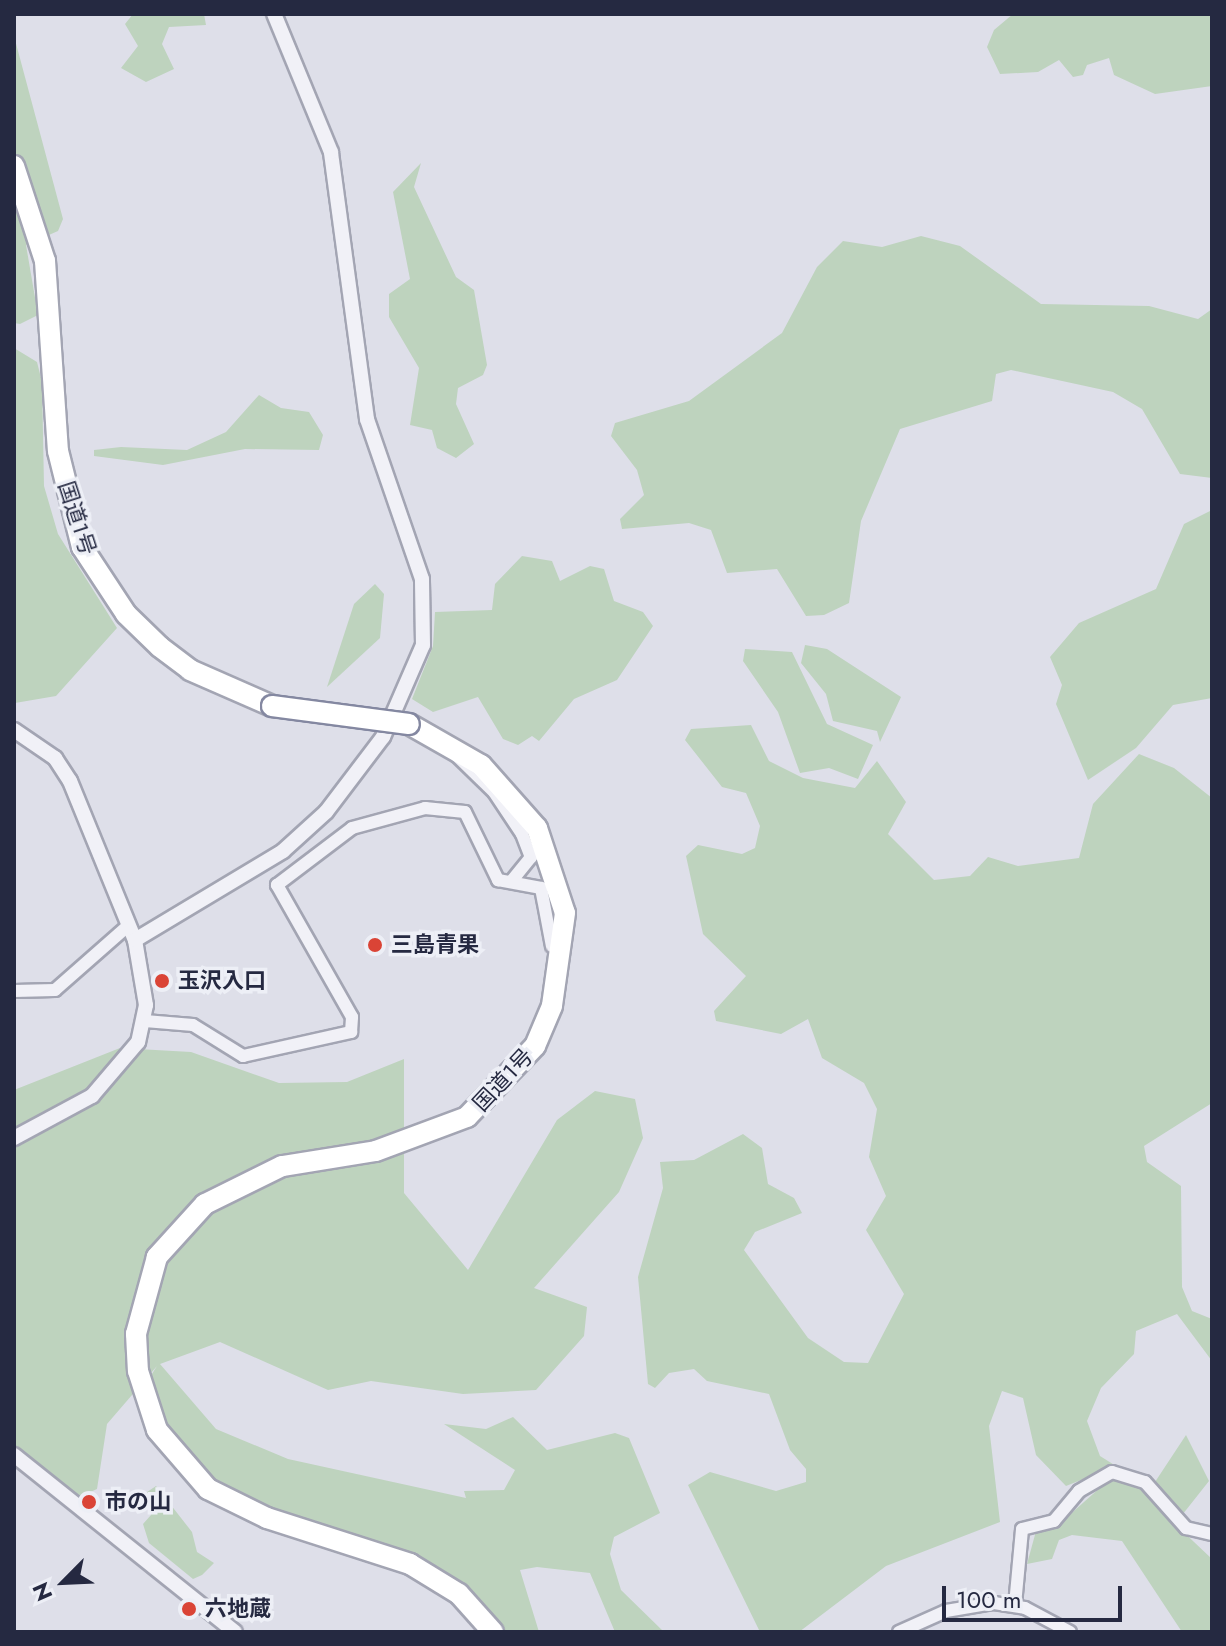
<!DOCTYPE html>
<html>
<head>
<meta charset="utf-8">
<style>
  body { margin:0 }
  #map { position:relative; width:1226px; height:1646px; overflow:hidden; background:#dedfe9; font-family:Jost,"Noto Sans JP",sans-serif }
  div>[style] { position:absolute }
  .green>* { inset:0; background:#bed3be }
  .roads { filter:drop-shadow(2px 0 #a3a5b3) drop-shadow(-2px 0 #a3a5b3) drop-shadow(0 2px #a3a5b3) drop-shadow(0 -2px #a3a5b3) }
  .minor>* { height:12px; margin:-6px; padding:0 6px; transform-origin:6px; border-radius:6px; background:#f1f1f7 }
  .tertiary>* { height:14px; margin:-7px; padding:0 7px; transform-origin:7px; border-radius:7px; background:#f1f1f7 }
  .trunk>* { height:20px; margin:-10px; padding:0 10px; transform-origin:10px; border-radius:10px; background:#fff }
  .bridges { filter:drop-shadow(2px 0 #8488a1) drop-shadow(-2px 0 #8488a1) drop-shadow(0 2px #8488a1) drop-shadow(0 -2px #8488a1) }
  .trunk-bridge>* { height:20px; margin:-10px; padding:0 10px; transform-origin:10px; border-radius:10px; background:#fff }
  .dots>* { width:22px; height:22px; translate:-50% -50%; box-sizing:border-box; border:4px solid #edeff6; border-radius:50% }
  span { translate:-50% -50%; white-space:nowrap; text-align:center; line-height:1.15; -webkit-text-stroke:7px #edeff6; paint-order:stroke }
  .street-label { font-size:22px; color:#252941 }
  .poi-label { font-size:22px; color:#252941; font-weight:700 }
  .left { translate:0 -50%; text-align:left }
  .frame { position:absolute; inset:0; border:16px solid #252941; pointer-events:none }
  .north { position:absolute; left:24px; top:1542px; width:80px; height:80px; -webkit-text-stroke:6px #edeff6; paint-order:stroke; rotate:246deg; font-size:22px; font-weight:700; line-height:32px; text-align:center; color:#252941 }
  .north::after { content:''; display:block; margin:auto; width:28px; height:36px; background:#252941; clip-path:polygon(50% 0,100% 100%,50% 72%,0 100%) }
  .scale { position:absolute; left:942px; top:1586px; width:180px; height:36px; box-sizing:border-box; border:4px solid #252941; border-top:0; padding-left:10px; font-size:24px; line-height:28px; white-space:nowrap; color:#252941; -webkit-text-stroke:6px #edeff6; paint-order:stroke }
</style>
</head>
<body>
<div id="map">
  <div class="green">
    <i style="clip-path:polygon(133px 14px,204px 14px,206px 25px,169px 27px,162px 44px,174px 69px,146px 82px,121px 68px,138px 46px,125px 24px)"></i>
    <i style="clip-path:polygon(1013px 14px,1212px 14px,1212px 86px,1155px 94px,1114px 75px,1109px 58px,1087px 65px,1083px 75px,1073px 77px,1059px 60px,1038px 72px,1000px 74px,987px 47px,994px 30px)"></i>
    <i style="clip-path:polygon(14px 36px,63px 219px,58px 231px,26px 245px,38px 315px,20px 324px,14px 323px)"></i>
    <i style="clip-path:polygon(421px 163px,414px 187px,456px 277px,474px 290px,487px 365px,483px 375px,458px 388px,456px 404px,474px 444px,456px 458px,437px 448px,432px 430px,410px 425px,419px 368px,389px 317px,389px 294px,410px 279px,393px 192px)"></i>
    <i style="clip-path:polygon(921px 236px,960px 246px,1041px 304px,1149px 306px,1198px 319px,1212px 309px,1212px 478px,1180px 474px,1142px 409px,1113px 392px,1011px 370px,996px 374px,992px 401px,900px 429px,861px 521px,849px 603px,824px 615px,806px 616px,777px 569px,727px 573px,711px 530px,689px 523px,622px 529px,620px 519px,644px 495px,637px 470px,611px 436px,615px 423px,689px 401px,782px 333px,817px 267px,843px 241px,882px 247px)"></i>
    <i style="clip-path:polygon(14px 348px,37px 362px,42px 382px,44px 486px,58px 534px,117px 628px,56px 696px,15px 703px)"></i>
    <i style="clip-path:polygon(259px 395px,281px 408px,309px 412px,323px 435px,319px 450px,245px 449px,163px 465px,94px 456px,94px 450px,121px 447px,187px 450px,226px 432px)"></i>
    <i style="clip-path:polygon(1212px 510px,1212px 698px,1173px 705px,1136px 748px,1088px 780px,1056px 704px,1062px 685px,1050px 657px,1079px 623px,1156px 589px,1184px 524px)"></i>
    <i style="clip-path:polygon(522px 556px,552px 561px,560px 581px,590px 566px,604px 569px,614px 601px,643px 612px,653px 626px,617px 680px,574px 699px,539px 741px,532px 736px,518px 745px,503px 739px,478px 697px,433px 712px,412px 699px,433px 646px,435px 612px,492px 610px,495px 584px)"></i>
    <i style="clip-path:polygon(375px 584px,384px 594px,380px 638px,327px 687px,354px 604px)"></i>
    <i style="clip-path:polygon(805px 645px,827px 649px,901px 697px,880px 742px,877px 731px,833px 721px,826px 694px,801px 663px)"></i>
    <i style="clip-path:polygon(745px 649px,792px 652px,827px 724px,873px 745px,858px 779px,829px 768px,800px 773px,778px 712px,743px 661px)"></i>
    <i style="clip-path:polygon(751px 725px,769px 761px,803px 778px,855px 788px,877px 761px,906px 802px,888px 834px,934px 880px,970px 876px,988px 857px,1018px 866px,1079px 858px,1093px 804px,1139px 754px,1174px 768px,1212px 798px,1212px 1103px,1144px 1146px,1147px 1162px,1181px 1186px,1182px 1287px,1192px 1311px,1212px 1319px,1212px 1361px,1177px 1314px,1136px 1331px,1134px 1354px,1101px 1388px,1087px 1421px,1100px 1456px,1116px 1466px,1066px 1486px,1036px 1455px,1023px 1398px,1002px 1391px,989px 1426px,1000px 1522px,886px 1566px,799px 1632px,760px 1632px,688px 1485px,710px 1472px,776px 1491px,806px 1482px,806px 1469px,790px 1450px,769px 1394px,707px 1381px,694px 1369px,669px 1373px,655px 1388px,648px 1384px,638px 1277px,663px 1188px,660px 1162px,694px 1160px,743px 1134px,762px 1148px,768px 1184px,794px 1198px,802px 1213px,755px 1232px,744px 1250px,808px 1338px,844px 1362px,868px 1363px,904px 1294px,866px 1230px,886px 1196px,869px 1157px,877px 1109px,864px 1083px,822px 1058px,808px 1019px,781px 1034px,716px 1021px,714px 1011px,746px 976px,703px 934px,686px 856px,698px 845px,742px 854px,755px 848px,760px 826px,746px 793px,722px 787px,685px 740px,691px 729px)"></i>
    <i style="clip-path:polygon(120px 1048px,191px 1052px,279px 1083px,347px 1082px,404px 1059px,404px 1193px,468px 1270px,557px 1120px,595px 1091px,635px 1099px,643px 1138px,619px 1192px,534px 1288px,587px 1307px,584px 1336px,536px 1390px,463px 1394px,371px 1381px,328px 1390px,220px 1342px,160px 1364px,216px 1429px,288px 1459px,466px 1498px,464px 1491px,504px 1490px,515px 1470px,444px 1424px,486px 1429px,513px 1417px,547px 1450px,615px 1433px,629px 1438px,660px 1513px,614px 1537px,610px 1554px,621px 1590px,664px 1632px,615px 1632px,590px 1573px,537px 1567px,520px 1570px,539px 1632px,494px 1632px,451px 1582px,387px 1545px,233px 1503px,173px 1453px,143px 1388px,157px 1366px,107px 1424px,97px 1489px,68px 1502px,39px 1487px,14px 1458px,14px 1090px)"></i>
    <i style="clip-path:polygon(1186px 1435px,1209px 1481px,1175px 1524px,1212px 1559px,1212px 1632px,1182px 1632px,1122px 1541px,1072px 1535px,1059px 1540px,1052px 1559px,1027px 1564px,1036px 1531px,1057px 1526px,1111px 1478px,1142px 1486px,1155px 1482px)"></i>
    <i style="clip-path:polygon(156px 1486px,192px 1532px,197px 1552px,214px 1563px,202px 1575px,193px 1579px,149px 1543px,143px 1524px,151px 1515px,147px 1492px)"></i>
  </div>
  <div class="roads">
    <div class="minor">
      <i style="left:457px;top:756px;width:52px;rotate:44.2deg"></i>
      <i style="left:494px;top:792px;width:50px;rotate:56.3deg"></i>
      <i style="left:522px;top:834px;width:25px;rotate:69deg"></i>
      <i style="left:531px;top:857px;width:32px;rotate:129deg"></i>
      <i style="left:14px;top:991px;width:41px;rotate:-1.4deg"></i>
      <i style="left:55px;top:990px;width:98px;rotate:-41.3deg"></i>
      <i style="left:145px;top:1021px;width:48px;rotate:4.8deg"></i>
      <i style="left:193px;top:1025px;width:59px;rotate:31.8deg"></i>
      <i style="left:243px;top:1056px;width:111px;rotate:-12.5deg"></i>
      <i style="left:351px;top:1032px;width:15px;rotate:-86deg"></i>
      <i style="left:352px;top:1017px;width:152px;rotate:-119.6deg"></i>
      <i style="left:277px;top:885px;width:94px;rotate:-37.2deg"></i>
      <i style="left:352px;top:828px;width:76px;rotate:-15.3deg"></i>
      <i style="left:425px;top:808px;width:40px;rotate:5.7deg"></i>
      <i style="left:465px;top:812px;width:76px;rotate:64.1deg"></i>
      <i style="left:498px;top:880px;width:44px;rotate:10.5deg"></i>
      <i style="left:541px;top:888px;width:59px;rotate:79.3deg"></i>
      <i style="left:1015px;top:1605px;width:76px;rotate:-84.7deg"></i>
      <i style="left:1022px;top:1529px;width:33px;rotate:-14deg"></i>
      <i style="left:1054px;top:1521px;width:39px;rotate:-50deg"></i>
      <i style="left:1079px;top:1491px;width:38px;rotate:-30deg"></i>
      <i style="left:1112px;top:1472px;width:34px;rotate:17deg"></i>
      <i style="left:1145px;top:1482px;width:62px;rotate:48.3deg"></i>
      <i style="left:1186px;top:1528px;width:27px;rotate:13deg"></i>
      <i style="left:899px;top:1632px;width:51px;rotate:-24.1deg"></i>
      <i style="left:946px;top:1611px;width:49px;rotate:-9.5deg"></i>
      <i style="left:994px;top:1603px;width:31px;rotate:9deg"></i>
      <i style="left:1025px;top:1608px;width:51px;rotate:28.1deg"></i>
    </div>
    <div class="tertiary">
      <i style="left:14px;top:730px;width:50px;rotate:34.3deg"></i>
      <i style="left:55px;top:758px;width:27px;rotate:57deg"></i>
      <i style="left:70px;top:781px;width:172px;rotate:67.8deg"></i>
      <i style="left:135px;top:940px;width:66px;rotate:80.4deg"></i>
      <i style="left:146px;top:1005px;width:38px;rotate:102deg"></i>
      <i style="left:138px;top:1042px;width:71px;rotate:130.4deg"></i>
      <i style="left:92px;top:1096px;width:89px;rotate:151.7deg"></i>
      <i style="left:135px;top:940px;width:173px;rotate:-31deg"></i>
      <i style="left:283px;top:851px;width:58px;rotate:-42.2deg"></i>
      <i style="left:326px;top:812px;width:94px;rotate:-52.8deg"></i>
      <i style="left:383px;top:737px;width:100px;rotate:-66.5deg"></i>
      <i style="left:423px;top:645px;width:66px;rotate:-90.9deg"></i>
      <i style="left:422px;top:579px;width:169px;rotate:-109deg"></i>
      <i style="left:367px;top:419px;width:269px;rotate:-97.7deg"></i>
      <i style="left:331px;top:152px;width:149px;rotate:-112.4deg"></i>
      <i style="left:14px;top:1455px;width:283px;rotate:38.7deg"></i>
    </div>
    <div class="trunk">
      <i style="left:14px;top:166px;width:100px;rotate:71.9deg"></i>
      <i style="left:45px;top:261px;width:190px;rotate:86.1deg"></i>
      <i style="left:58px;top:451px;width:99px;rotate:76deg"></i>
      <i style="left:82px;top:547px;width:80px;rotate:56.7deg"></i>
      <i style="left:126px;top:614px;width:47px;rotate:44.1deg"></i>
      <i style="left:160px;top:647px;width:38px;rotate:37deg"></i>
      <i style="left:190px;top:670px;width:90px;rotate:23.7deg"></i>
      <i style="left:409px;top:724px;width:83px;rotate:29.7deg"></i>
      <i style="left:481px;top:765px;width:84px;rotate:48.4deg"></i>
      <i style="left:537px;top:828px;width:89px;rotate:71.8deg"></i>
      <i style="left:565px;top:913px;width:94px;rotate:98deg"></i>
      <i style="left:552px;top:1006px;width:43px;rotate:113deg"></i>
      <i style="left:535px;top:1046px;width:98px;rotate:133.8deg"></i>
      <i style="left:467px;top:1117px;width:97px;rotate:159.5deg"></i>
      <i style="left:376px;top:1151px;width:95px;rotate:170.9deg"></i>
      <i style="left:282px;top:1166px;width:86px;rotate:153.7deg"></i>
      <i style="left:205px;top:1204px;width:72px;rotate:132.2deg"></i>
      <i style="left:157px;top:1257px;width:80px;rotate:105.3deg"></i>
      <i style="left:136px;top:1334px;width:37px;rotate:87deg"></i>
      <i style="left:138px;top:1371px;width:62px;rotate:72.1deg"></i>
      <i style="left:157px;top:1430px;width:78px;rotate:49.2deg"></i>
      <i style="left:208px;top:1489px;width:66px;rotate:26.2deg"></i>
      <i style="left:267px;top:1518px;width:150px;rotate:17.8deg"></i>
      <i style="left:410px;top:1564px;width:57px;rotate:31.5deg"></i>
      <i style="left:459px;top:1594px;width:51px;rotate:48.2deg"></i>
    </div>
  </div>
  <div class="bridges">
    <div class="trunk-bridge">
      <i style="left:272px;top:706px;width:138px;rotate:7.5deg"></i>
    </div>
  </div>
  <div class="dots">
    <i style="left:375px;top:945px;background:#da4436"></i>
    <i style="left:162px;top:981px;background:#da4436"></i>
    <i style="left:89px;top:1502px;background:#da4436"></i>
    <i style="left:189px;top:1609px;background:#da4436"></i>
  </div>
  <div class="street-label">
    <span style="left:77px;top:518px;rotate:72deg">国道1号</span>
    <span style="left:503px;top:1080px;rotate:-47deg">国道1号</span>
  </div>
  <div class="poi-label">
    <span class="left" style="left:391px;top:945px">三島青果</span>
    <span class="left" style="left:178px;top:981px">玉沢入口</span>
    <span class="left" style="left:105px;top:1502px">市の山</span>
    <span class="left" style="left:205px;top:1609px">六地蔵</span>
  </div>
  <div class="frame"></div>
  <div class="north">N</div>
  <div class="scale">100 m</div>
</div>
</body>
</html>
